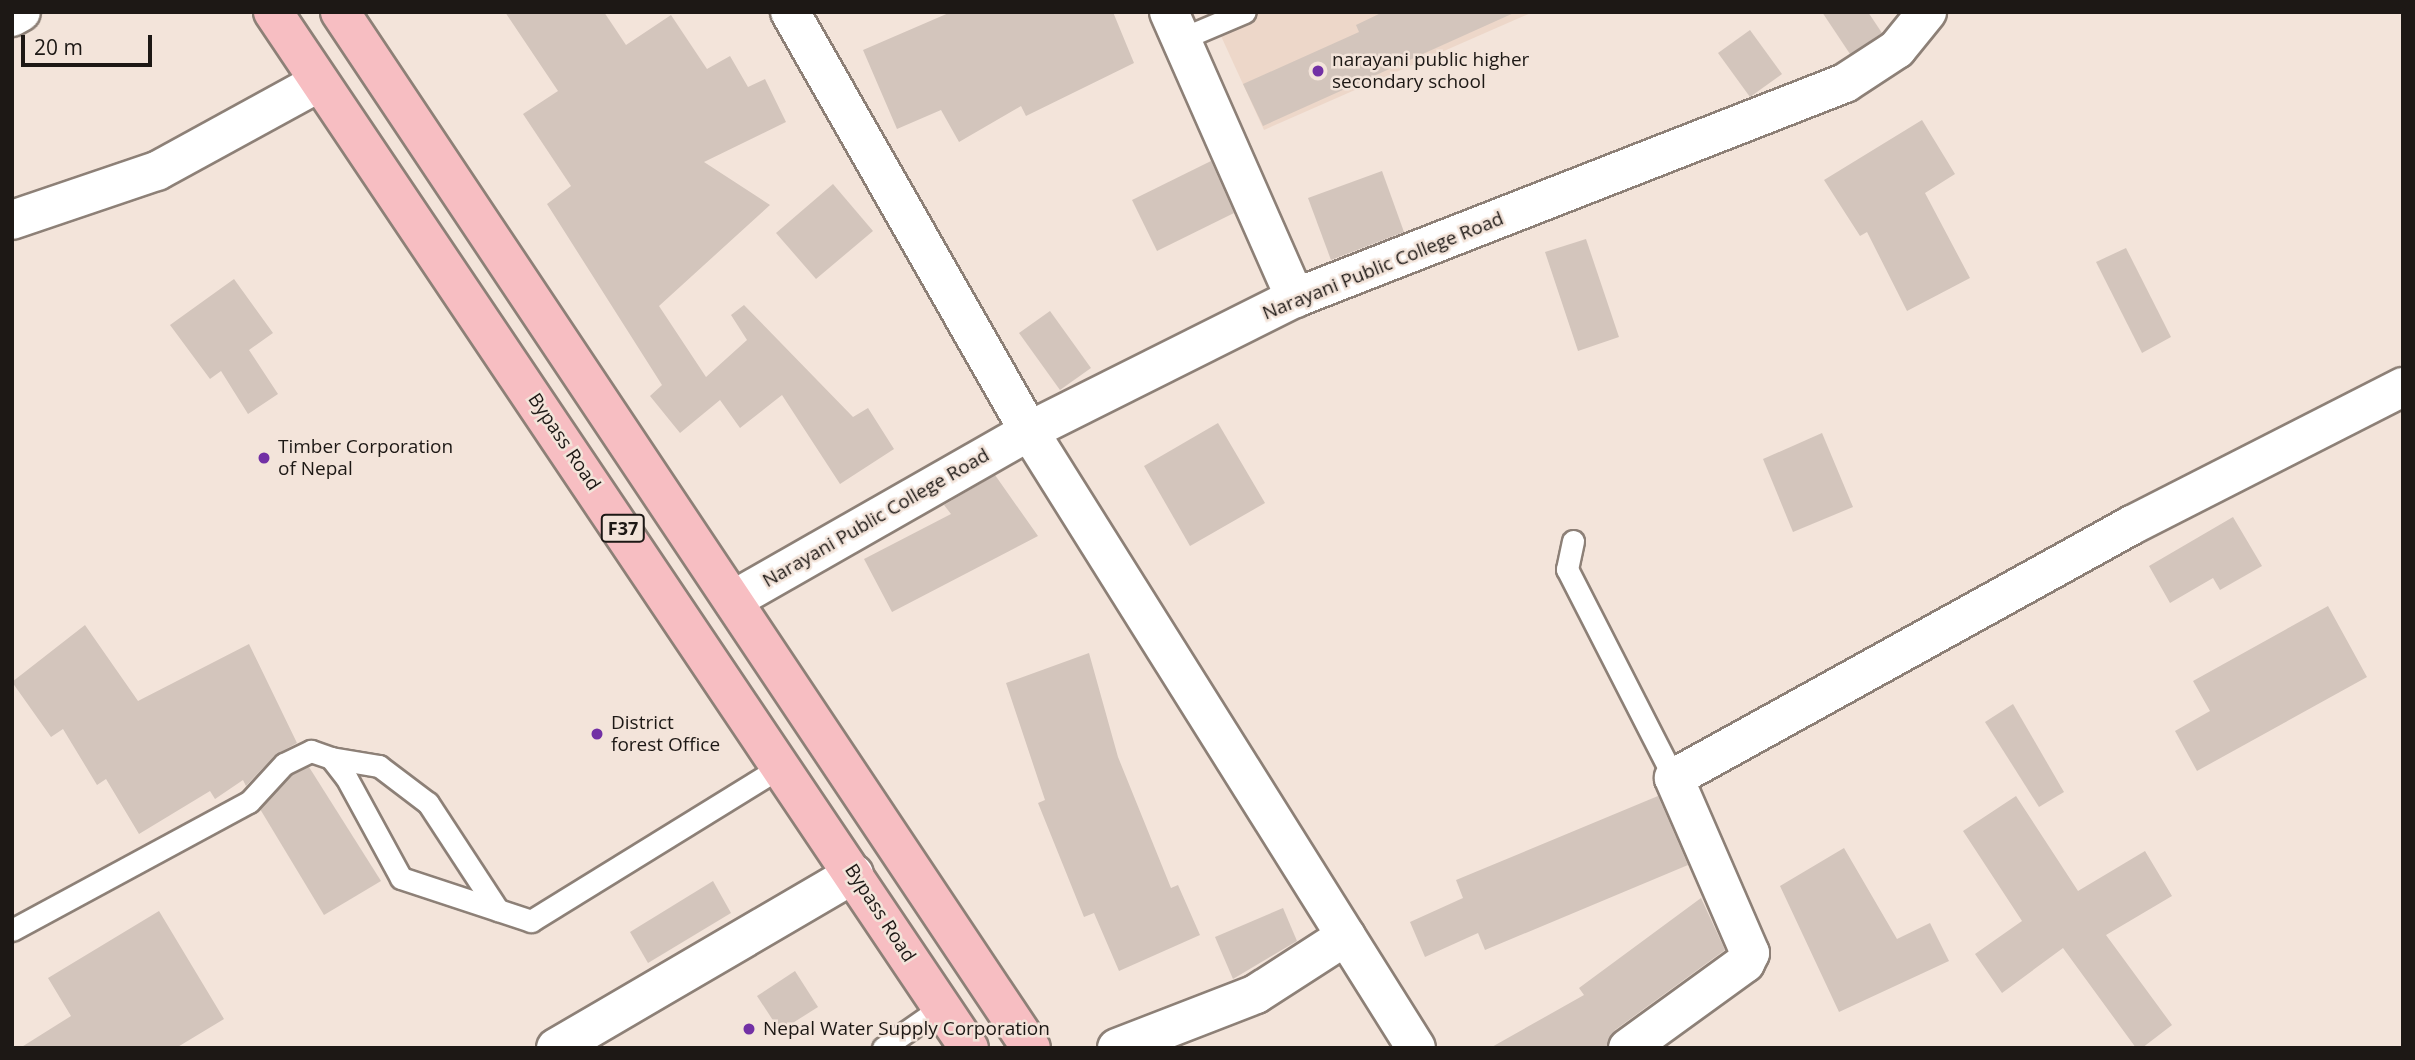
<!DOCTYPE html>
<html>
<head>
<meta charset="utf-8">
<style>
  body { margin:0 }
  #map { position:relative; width:2415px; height:1060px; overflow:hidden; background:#f3e4da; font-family:"Open Sans",sans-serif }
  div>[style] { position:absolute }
  .built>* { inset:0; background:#edd7c9 }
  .building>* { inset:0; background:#d3c5bc }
  .roads { filter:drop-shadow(2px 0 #8d8077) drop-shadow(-2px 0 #8d8077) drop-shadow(0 2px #8d8077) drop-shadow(0 -2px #8d8077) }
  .service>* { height:21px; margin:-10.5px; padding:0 10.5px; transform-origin:10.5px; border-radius:10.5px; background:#fff }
  .minor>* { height:38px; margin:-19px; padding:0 19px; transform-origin:19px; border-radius:19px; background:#fff }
  .tertiary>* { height:38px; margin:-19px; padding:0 19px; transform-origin:19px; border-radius:19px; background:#fff }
  .trunk>* { height:38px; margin:-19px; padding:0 19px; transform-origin:19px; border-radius:19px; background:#f7bec2 }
  .dots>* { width:19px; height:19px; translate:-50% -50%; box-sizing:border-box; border:4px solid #f3e4da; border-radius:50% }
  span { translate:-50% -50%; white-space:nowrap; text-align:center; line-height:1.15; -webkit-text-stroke:5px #f3e4da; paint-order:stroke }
  .shield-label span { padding:2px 5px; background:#f3e4da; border:2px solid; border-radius:5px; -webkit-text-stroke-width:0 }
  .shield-label { font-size:18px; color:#1d1815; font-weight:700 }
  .poi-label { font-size:19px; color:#1d1815 }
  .left { translate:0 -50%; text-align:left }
  .street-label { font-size:19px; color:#1d1815 }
  .frame { position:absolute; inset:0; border:14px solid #1d1815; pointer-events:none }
  .scale { position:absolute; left:21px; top:35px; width:131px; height:32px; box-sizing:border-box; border:4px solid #1d1815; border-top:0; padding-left:9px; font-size:21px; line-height:24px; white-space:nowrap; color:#1d1815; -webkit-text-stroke:5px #f3e4da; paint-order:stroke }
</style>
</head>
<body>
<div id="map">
  <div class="built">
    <i style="clip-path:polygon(1210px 12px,1533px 12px,1264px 130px)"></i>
  </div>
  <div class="building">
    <i style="clip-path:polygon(505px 12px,604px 12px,626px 45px,671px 15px,707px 69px,730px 56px,748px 87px,765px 79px,786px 122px,704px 162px,770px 205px,659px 306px,706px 377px,747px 340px,731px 315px,744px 305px,853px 417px,868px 408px,894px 449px,840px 484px,782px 395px,740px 428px,720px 400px,680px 433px,650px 396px,662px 385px,547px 204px,571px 186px,523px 114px,558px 91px)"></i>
    <i style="clip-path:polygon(951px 12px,1113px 12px,1134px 63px,1026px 116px,1021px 106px,959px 142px,941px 110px,897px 129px,863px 50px)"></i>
    <i style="clip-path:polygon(1383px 12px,1516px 12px,1263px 126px,1243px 84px,1359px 32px,1356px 25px)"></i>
    <i style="clip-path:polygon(1822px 12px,1868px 12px,1882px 33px,1850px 54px)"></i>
    <i style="clip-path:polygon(1750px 30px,1782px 74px,1750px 97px,1718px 53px)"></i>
    <i style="clip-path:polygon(1922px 120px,1955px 174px,1925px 193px,1970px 278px,1907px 311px,1867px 232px,1860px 236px,1824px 180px)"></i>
    <i style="clip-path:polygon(1211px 161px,1234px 213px,1157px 251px,1132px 200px)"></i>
    <i style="clip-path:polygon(1382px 171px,1404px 232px,1331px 260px,1308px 198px)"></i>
    <i style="clip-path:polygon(833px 184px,873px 231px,816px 279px,776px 233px)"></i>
    <i style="clip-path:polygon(1586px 239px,1619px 337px,1578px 351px,1545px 252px)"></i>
    <i style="clip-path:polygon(2126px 248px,2171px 337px,2142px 353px,2096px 262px)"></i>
    <i style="clip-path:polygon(234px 279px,273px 333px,249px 350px,278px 394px,248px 414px,221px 371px,210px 379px,170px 325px)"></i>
    <i style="clip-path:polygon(1050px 311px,1091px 368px,1060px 390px,1019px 333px)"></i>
    <i style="clip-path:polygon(1218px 423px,1265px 503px,1190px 546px,1144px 466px)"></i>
    <i style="clip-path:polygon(1822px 433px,1853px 507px,1793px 532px,1763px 459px)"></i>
    <i style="clip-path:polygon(995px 475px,1038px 536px,892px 612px,864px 559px,951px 514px,944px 505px)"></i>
    <i style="clip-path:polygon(2233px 517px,2262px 566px,2220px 590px,2213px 578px,2170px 603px,2149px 566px)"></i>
    <i style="clip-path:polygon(2328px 606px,2367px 677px,2197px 771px,2175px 731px,2210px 711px,2193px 681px)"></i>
    <i style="clip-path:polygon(85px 625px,138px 701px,249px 644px,297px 743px,275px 755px,246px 786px,243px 780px,215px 799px,210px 791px,139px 834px,106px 779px,97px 785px,63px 729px,51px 737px,12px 682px)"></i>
    <i style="clip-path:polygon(1089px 653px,1118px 757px,1171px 888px,1178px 885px,1200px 935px,1119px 971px,1094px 913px,1084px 917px,1038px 803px,1045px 800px,1006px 683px)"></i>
    <i style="clip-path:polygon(2013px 704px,2064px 792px,2039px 807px,1985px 722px)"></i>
    <i style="clip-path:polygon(309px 767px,381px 881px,324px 915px,260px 809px,292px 775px)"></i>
    <i style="clip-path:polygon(1658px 796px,1688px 865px,1485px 950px,1478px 933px,1425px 957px,1410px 922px,1463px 898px,1456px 880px)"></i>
    <i style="clip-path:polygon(2016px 796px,2078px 891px,2145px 851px,2172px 896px,2106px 935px,2172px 1025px,2142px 1048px,2136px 1048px,2063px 948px,2002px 993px,1975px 954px,2022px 921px,1963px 831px)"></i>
    <i style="clip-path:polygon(1844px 848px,1897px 939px,1930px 923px,1949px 961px,1839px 1012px,1780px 886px)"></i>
    <i style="clip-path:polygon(713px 881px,731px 913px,648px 963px,630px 932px)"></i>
    <i style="clip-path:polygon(1701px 898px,1725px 950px,1615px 1030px,1607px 1048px,1490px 1048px,1584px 995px,1579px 988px)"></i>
    <i style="clip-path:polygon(1283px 908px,1297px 941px,1233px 979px,1215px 937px)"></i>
    <i style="clip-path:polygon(159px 911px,224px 1019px,176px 1048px,20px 1048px,71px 1016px,48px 978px)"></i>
    <i style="clip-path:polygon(795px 971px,818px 1007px,780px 1031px,757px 996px)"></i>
  </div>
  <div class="roads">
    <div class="service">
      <i style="left:1181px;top:39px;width:69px;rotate:-22.9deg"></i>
      <i style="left:1573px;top:541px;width:29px;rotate:102deg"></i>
      <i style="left:1567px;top:569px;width:235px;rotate:62.9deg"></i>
      <i style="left:331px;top:758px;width:49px;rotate:9.5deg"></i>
      <i style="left:379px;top:766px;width:61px;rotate:37.1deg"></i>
      <i style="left:428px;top:803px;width:128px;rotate:56.8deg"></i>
      <i style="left:12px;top:930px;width:269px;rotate:-28.4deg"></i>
      <i style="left:249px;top:802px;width:52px;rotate:-47.4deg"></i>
      <i style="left:284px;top:764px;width:30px;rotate:-26deg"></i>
      <i style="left:311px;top:751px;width:21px;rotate:19deg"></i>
      <i style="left:331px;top:758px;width:24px;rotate:52deg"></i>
      <i style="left:346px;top:777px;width:115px;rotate:61.4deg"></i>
      <i style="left:401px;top:878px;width:137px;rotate:18.3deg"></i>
      <i style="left:531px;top:921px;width:295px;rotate:-31.7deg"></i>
      <i style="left:883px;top:1048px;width:72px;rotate:-34.8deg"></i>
    </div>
    <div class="minor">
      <i style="left:790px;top:12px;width:482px;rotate:60.3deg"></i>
      <i style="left:1029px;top:431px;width:728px;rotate:57.9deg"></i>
      <i style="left:1169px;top:12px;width:313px;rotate:66.2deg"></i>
      <i style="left:12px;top:220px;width:153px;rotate:-18.7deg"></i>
      <i style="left:157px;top:171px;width:183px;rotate:-28.7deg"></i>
      <i style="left:733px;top:600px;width:341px;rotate:-29.7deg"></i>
      <i style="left:1029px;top:431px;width:297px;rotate:-26.6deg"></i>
      <i style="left:1295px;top:298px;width:591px;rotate:-21.35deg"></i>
      <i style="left:1845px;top:83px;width:62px;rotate:-33.2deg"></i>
      <i style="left:1897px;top:49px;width:48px;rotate:-51deg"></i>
      <i style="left:556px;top:1048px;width:345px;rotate:-30.3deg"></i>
      <i style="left:1117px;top:1048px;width:149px;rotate:-21.2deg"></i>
      <i style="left:1256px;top:994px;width:107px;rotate:-32.8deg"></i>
      <i style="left:1628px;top:1048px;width:145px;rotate:-36deg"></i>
      <i style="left:1745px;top:963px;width:11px;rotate:-63deg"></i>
      <i style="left:1750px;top:953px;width:191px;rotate:-113.5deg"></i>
      <i style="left:1674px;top:778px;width:523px;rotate:-28.92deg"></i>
      <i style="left:2132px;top:525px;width:304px;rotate:-27deg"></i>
    </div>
    <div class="tertiary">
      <i style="left:12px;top:17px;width:10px;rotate:-29deg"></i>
    </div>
    <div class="trunk">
      <i style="left:273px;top:12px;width:1248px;rotate:56.11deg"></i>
      <i style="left:340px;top:12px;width:1245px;rotate:56.3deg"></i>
    </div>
  </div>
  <div class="dots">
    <i style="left:1318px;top:71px;background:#7230a5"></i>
    <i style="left:264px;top:458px;background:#7230a5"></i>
    <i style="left:597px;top:734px;background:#7230a5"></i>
    <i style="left:749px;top:1029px;background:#7230a5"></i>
  </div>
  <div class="shield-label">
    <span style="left:623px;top:528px">F37</span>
  </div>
  <div class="poi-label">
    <span class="left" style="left:1332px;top:71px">narayani public higher<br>secondary school</span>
    <span class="left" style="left:278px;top:458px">Timber Corporation<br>of Nepal</span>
    <span class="left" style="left:611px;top:734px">District<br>forest Office</span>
    <span class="left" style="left:763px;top:1029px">Nepal Water Supply Corporation</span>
  </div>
  <div class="street-label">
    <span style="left:1383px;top:266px;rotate:-22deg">Narayani Public College Road</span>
    <span style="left:564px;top:442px;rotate:56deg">Bypass Road</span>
    <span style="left:876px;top:518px;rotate:-30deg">Narayani Public College Road</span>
    <span style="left:880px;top:913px;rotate:57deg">Bypass Road</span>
  </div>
  <div class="frame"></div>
  <div class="scale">20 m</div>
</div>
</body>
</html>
